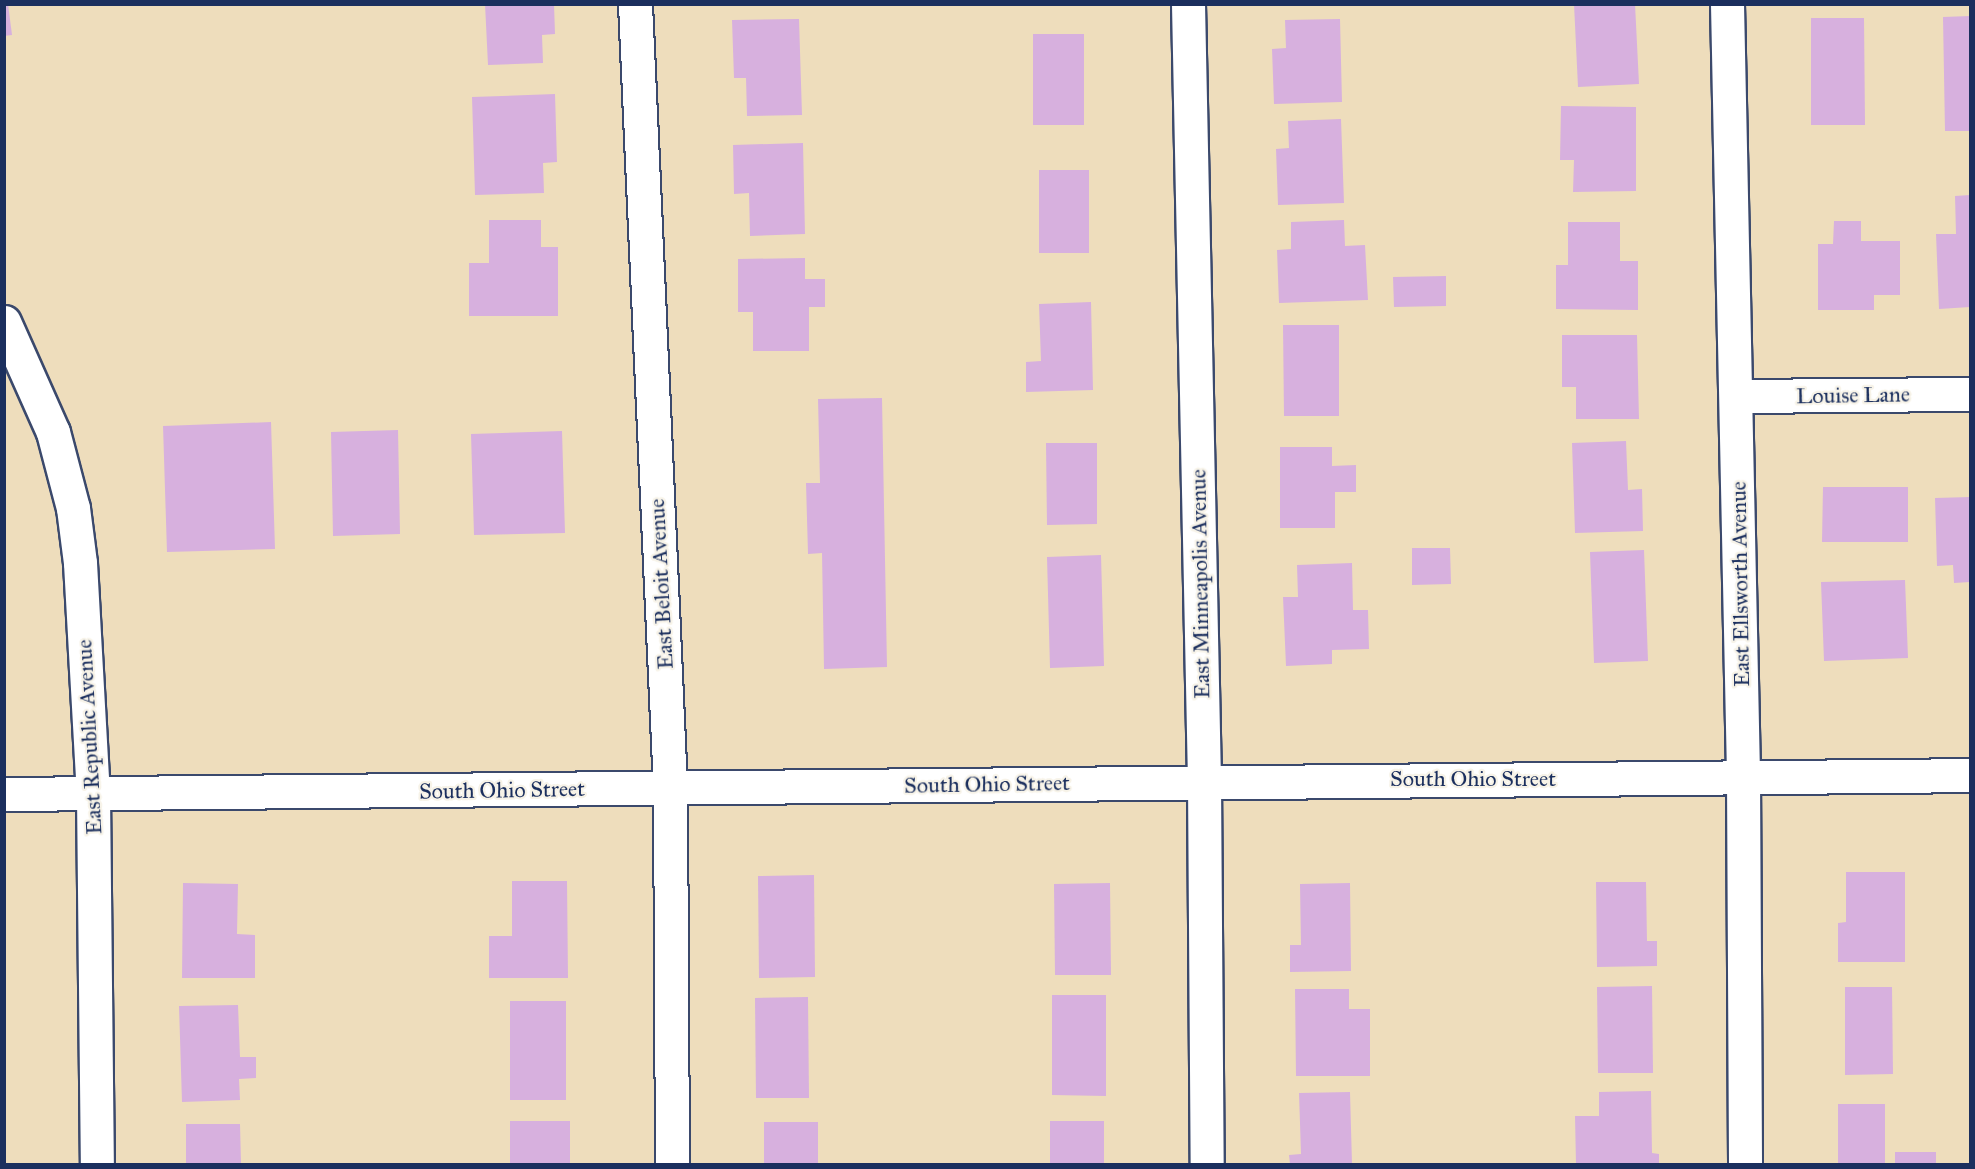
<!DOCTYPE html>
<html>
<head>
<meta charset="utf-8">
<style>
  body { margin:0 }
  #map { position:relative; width:1975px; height:1169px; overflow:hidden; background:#eeddbc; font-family:"IM FELL Great Primer",serif }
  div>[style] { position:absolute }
  .building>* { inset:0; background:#d7b0de }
  .roads { filter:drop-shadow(2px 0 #3b496c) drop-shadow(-2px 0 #3b496c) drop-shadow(0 2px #3b496c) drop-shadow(0 -2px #3b496c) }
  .minor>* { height:33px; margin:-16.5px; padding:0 16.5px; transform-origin:16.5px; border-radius:16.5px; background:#fff }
  .tertiary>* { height:33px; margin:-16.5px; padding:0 16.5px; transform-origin:16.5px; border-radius:16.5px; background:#fff }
  .secondary>* { height:33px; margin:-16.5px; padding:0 16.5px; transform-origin:16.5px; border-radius:16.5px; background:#fff }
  span { translate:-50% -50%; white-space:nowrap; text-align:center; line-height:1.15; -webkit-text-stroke:4.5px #f7f3e8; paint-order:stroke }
  .street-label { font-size:22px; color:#1b2f5e }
  .frame { position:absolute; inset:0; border:6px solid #1b2f5e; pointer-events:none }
</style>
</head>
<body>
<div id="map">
  <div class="building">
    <i style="clip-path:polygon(4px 4px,8px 4px,12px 35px,4px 36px)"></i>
    <i style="clip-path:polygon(485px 4px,554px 4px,555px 34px,542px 35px,543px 63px,488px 65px)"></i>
    <i style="clip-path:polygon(1574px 4px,1635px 4px,1639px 84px,1578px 87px)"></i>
    <i style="clip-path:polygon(1970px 16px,1970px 131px,1945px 131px,1943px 17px)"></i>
    <i style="clip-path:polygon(1811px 18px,1864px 18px,1865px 125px,1811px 125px)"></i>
    <i style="clip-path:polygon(799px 19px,802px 115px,747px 116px,746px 78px,734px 78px,732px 20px)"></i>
    <i style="clip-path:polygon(1340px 19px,1342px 102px,1274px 104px,1272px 49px,1286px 48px,1285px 20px)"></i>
    <i style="clip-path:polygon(1033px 34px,1084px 34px,1084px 125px,1033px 125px)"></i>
    <i style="clip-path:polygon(555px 94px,557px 162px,543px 163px,544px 193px,475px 195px,472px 97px)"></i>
    <i style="clip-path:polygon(1561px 106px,1636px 107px,1636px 191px,1573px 192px,1574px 160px,1560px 160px)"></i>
    <i style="clip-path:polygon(1341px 119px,1344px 203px,1278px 205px,1276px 149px,1289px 148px,1288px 121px)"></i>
    <i style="clip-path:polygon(803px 143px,805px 234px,750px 236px,749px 193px,734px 194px,733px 145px)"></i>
    <i style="clip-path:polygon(1039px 170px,1089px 170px,1089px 253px,1039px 253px)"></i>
    <i style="clip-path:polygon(1970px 195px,1970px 307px,1939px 309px,1936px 234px,1956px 234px,1955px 196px)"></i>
    <i style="clip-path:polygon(489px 220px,541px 220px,541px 247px,558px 247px,558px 316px,469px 316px,469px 263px,489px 263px)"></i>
    <i style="clip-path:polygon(1344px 220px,1345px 246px,1365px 245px,1368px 300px,1279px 303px,1277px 250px,1291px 249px,1291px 222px)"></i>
    <i style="clip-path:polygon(1834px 221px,1861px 221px,1861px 241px,1900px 241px,1900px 295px,1874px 295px,1874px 310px,1818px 310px,1818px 244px,1833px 244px)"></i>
    <i style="clip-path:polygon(1568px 222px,1620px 222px,1620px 261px,1638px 261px,1638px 310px,1556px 309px,1556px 265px,1568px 265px)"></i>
    <i style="clip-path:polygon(805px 258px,805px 279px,825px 279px,825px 307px,809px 307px,809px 351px,753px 351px,753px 312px,738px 312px,738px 259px)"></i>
    <i style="clip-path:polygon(1446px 276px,1446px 306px,1394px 307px,1393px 277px)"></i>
    <i style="clip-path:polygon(1091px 302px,1093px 390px,1026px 392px,1026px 362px,1041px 361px,1039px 304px)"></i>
    <i style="clip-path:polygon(1283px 325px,1339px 325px,1339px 416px,1284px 416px)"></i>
    <i style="clip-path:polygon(1562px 335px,1637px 335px,1639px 419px,1576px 419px,1576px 387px,1562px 387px)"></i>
    <i style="clip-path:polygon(882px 398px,887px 667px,824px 669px,822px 553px,808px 554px,806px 483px,820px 483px,818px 399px)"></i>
    <i style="clip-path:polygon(271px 422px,275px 549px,167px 552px,163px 426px)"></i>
    <i style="clip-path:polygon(398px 430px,400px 534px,333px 536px,331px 432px)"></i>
    <i style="clip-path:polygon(562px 431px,565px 533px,474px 535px,471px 434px)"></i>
    <i style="clip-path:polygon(1626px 441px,1628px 490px,1642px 489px,1643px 531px,1575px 533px,1572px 443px)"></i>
    <i style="clip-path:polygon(1046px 443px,1097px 443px,1097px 524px,1047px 525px)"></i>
    <i style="clip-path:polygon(1280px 447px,1332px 447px,1332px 466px,1356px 465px,1356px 492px,1335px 492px,1335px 528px,1280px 528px)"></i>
    <i style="clip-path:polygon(1823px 487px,1908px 487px,1908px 542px,1822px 542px)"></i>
    <i style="clip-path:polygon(1970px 497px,1970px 582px,1954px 583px,1953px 565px,1937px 566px,1935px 498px)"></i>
    <i style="clip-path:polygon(1412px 548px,1450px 548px,1451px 584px,1412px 585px)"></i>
    <i style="clip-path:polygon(1644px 550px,1648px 661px,1594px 663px,1590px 552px)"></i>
    <i style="clip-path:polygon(1101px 555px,1104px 666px,1050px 668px,1047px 557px)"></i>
    <i style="clip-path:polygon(1352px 563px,1353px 610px,1368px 610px,1369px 649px,1332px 650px,1332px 664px,1286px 666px,1283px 597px,1298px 597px,1297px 565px)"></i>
    <i style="clip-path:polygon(1905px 580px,1908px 658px,1824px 661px,1821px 582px)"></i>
    <i style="clip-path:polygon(1846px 872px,1905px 872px,1905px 962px,1838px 962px,1838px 923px,1846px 922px)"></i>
    <i style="clip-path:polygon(814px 875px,815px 977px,759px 978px,758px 876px)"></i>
    <i style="clip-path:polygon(512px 881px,567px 881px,568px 978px,489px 978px,489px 936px,512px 936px)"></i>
    <i style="clip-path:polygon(1596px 882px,1646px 882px,1647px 941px,1657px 941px,1657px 966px,1597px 967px)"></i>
    <i style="clip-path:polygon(183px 883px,238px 884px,237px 934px,255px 935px,255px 978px,182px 978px)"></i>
    <i style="clip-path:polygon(1110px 883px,1111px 975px,1055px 975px,1054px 884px)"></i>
    <i style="clip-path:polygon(1350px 883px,1351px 971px,1290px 972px,1290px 945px,1301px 945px,1300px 884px)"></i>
    <i style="clip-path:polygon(1652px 986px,1653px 1073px,1598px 1073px,1597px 987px)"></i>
    <i style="clip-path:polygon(1845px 987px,1892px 987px,1893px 1074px,1845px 1075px)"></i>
    <i style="clip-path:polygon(1295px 989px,1349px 989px,1349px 1009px,1370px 1009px,1370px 1076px,1296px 1076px)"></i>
    <i style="clip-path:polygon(1052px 995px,1106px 995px,1106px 1096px,1052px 1095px)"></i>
    <i style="clip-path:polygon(808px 997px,809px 1098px,756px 1098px,755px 998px)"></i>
    <i style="clip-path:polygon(510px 1001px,566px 1001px,566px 1100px,510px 1100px)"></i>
    <i style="clip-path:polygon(238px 1005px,240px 1057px,256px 1057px,256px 1078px,239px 1079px,240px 1100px,182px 1102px,179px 1006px)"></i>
    <i style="clip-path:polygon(1651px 1091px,1652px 1153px,1659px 1154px,1659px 1164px,1576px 1164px,1575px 1116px,1599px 1116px,1599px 1092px)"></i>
    <i style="clip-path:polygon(1350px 1092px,1352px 1164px,1290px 1164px,1289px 1155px,1301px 1154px,1299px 1093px)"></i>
    <i style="clip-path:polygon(1838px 1104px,1885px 1104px,1885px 1163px,1838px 1163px)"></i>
    <i style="clip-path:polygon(510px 1121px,570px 1121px,570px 1164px,510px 1164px)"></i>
    <i style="clip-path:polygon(1050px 1121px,1104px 1121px,1104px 1164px,1050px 1164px)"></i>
    <i style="clip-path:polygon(764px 1122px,818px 1122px,818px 1164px,764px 1164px)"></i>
    <i style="clip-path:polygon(186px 1124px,240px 1124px,241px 1164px,186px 1164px)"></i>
    <i style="clip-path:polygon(1895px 1152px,1936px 1152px,1936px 1164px,1895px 1164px)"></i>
  </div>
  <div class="roads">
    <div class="minor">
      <i style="left:635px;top:4px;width:785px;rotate:87.44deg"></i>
      <i style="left:670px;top:788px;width:376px;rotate:89.7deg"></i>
      <i style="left:1188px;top:4px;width:777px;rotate:88.82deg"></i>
      <i style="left:1204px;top:781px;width:383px;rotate:89.6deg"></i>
      <i style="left:1727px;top:4px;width:773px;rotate:88.81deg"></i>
      <i style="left:1743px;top:777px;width:387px;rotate:89.7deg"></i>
      <i style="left:4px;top:322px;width:120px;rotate:66deg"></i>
      <i style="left:53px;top:432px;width:79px;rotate:75.3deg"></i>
      <i style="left:73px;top:508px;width:55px;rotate:82.7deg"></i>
      <i style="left:80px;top:563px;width:231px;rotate:86.8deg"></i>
      <i style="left:1736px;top:396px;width:234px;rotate:-0.5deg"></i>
    </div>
    <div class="tertiary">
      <i style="left:93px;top:794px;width:370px;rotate:89.4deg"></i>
    </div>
    <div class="secondary">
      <i style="left:4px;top:794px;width:1966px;rotate:-0.55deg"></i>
    </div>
  </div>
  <div class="street-label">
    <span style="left:1853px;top:395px;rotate:-1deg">Louise Lane</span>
    <span style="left:661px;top:584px;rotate:-93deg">East Beloit Avenue</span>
    <span style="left:1200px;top:584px;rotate:-91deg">East Minneapolis Avenue</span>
    <span style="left:1740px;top:584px;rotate:-91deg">East Ellsworth Avenue</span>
    <span style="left:89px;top:737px;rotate:-93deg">East Republic Avenue</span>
    <span style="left:1473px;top:779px">South Ohio Street</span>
    <span style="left:987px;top:784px;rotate:-1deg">South Ohio Street</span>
    <span style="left:502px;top:790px;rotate:-1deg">South Ohio Street</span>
  </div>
  <div class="frame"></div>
</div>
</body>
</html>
